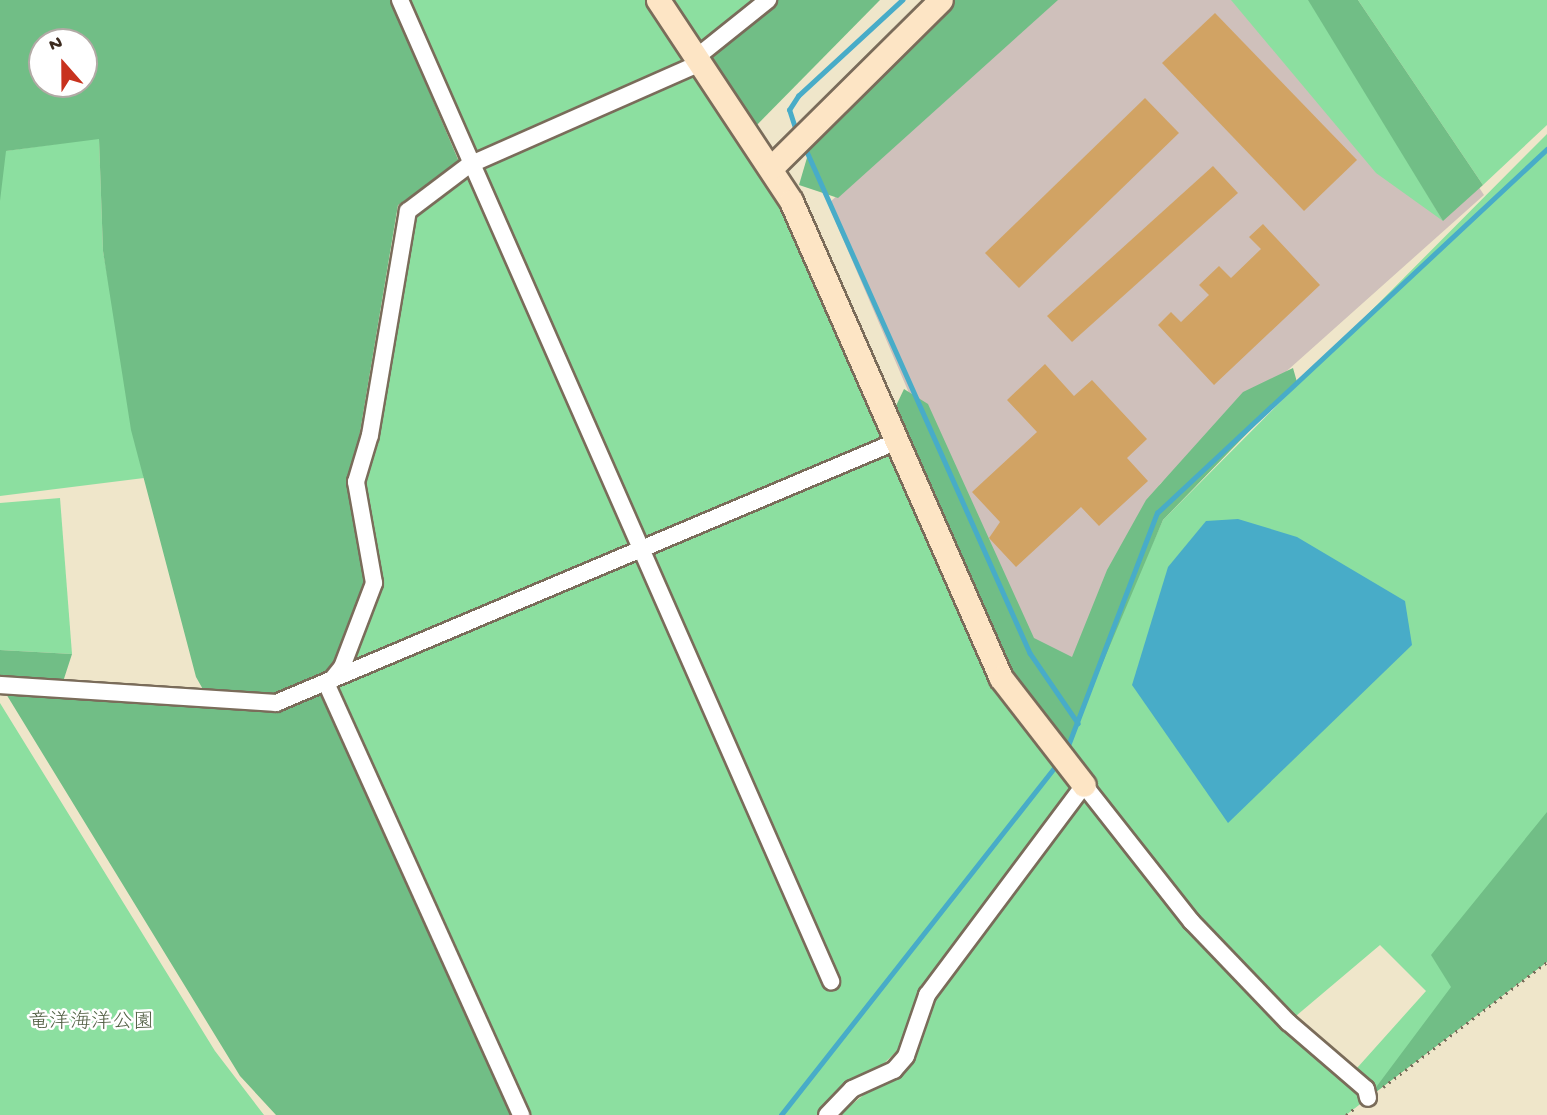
<!DOCTYPE html>
<html>
<head>
<meta charset="utf-8">
<style>
  body { margin:0 }
  #map { position:relative; width:1547px; height:1115px; overflow:hidden; background:#efe6ca; font-family:"Gochi Hand","Klee One",sans-serif }
  div>[style] { position:absolute }
  .industrial>* { inset:0; background:#cfc0bb }
  .green>* { inset:0; background:#8cdfa0 }
  .forest>* { inset:0; background:#71be86 }
  .water>* { inset:0; background:#48acc8 }
  .stream>* { height:4.5px; margin:-2.25px; padding:0 2.25px; transform-origin:2.25px; border-radius:2.25px; background:#48acc8 }
  .building>* { inset:0; background:#d1a364 }
  .path>* { height:2.5px; margin-top:-1.25px; transform-origin:0; background:repeating-linear-gradient(90deg,#7a6c5a 0 2px,transparent 0 7px) }
  .roads { filter:drop-shadow(2px 0 #7a6c5a) drop-shadow(-2px 0 #7a6c5a) drop-shadow(0 2px #7a6c5a) drop-shadow(0 -2px #7a6c5a) }
  .street>* { height:16px; margin:-8px; padding:0 8px; transform-origin:8px; border-radius:8px; background:#fff }
  .secondary>* { height:23px; margin:-11.5px; padding:0 11.5px; transform-origin:11.5px; border-radius:11.5px; background:#fde5c5 }
  span { translate:-50% -50%; white-space:nowrap; text-align:center; line-height:1.15; -webkit-text-stroke:5px #fff; paint-order:stroke }
  .park-label { font-size:21px; color:#536045 }
  .north { position:absolute; left:28px; top:28px; width:70px; height:70px; box-sizing:border-box; background:#fff; border:2px solid #b1aaa5; border-radius:50%; rotate:339deg; font-size:19px; font-weight:700; line-height:28px; text-align:center; color:#3b2a1e }
  .north::after { content:''; display:block; margin:auto; width:24px; height:32px; background:#c8321e; clip-path:polygon(50% 0,100% 100%,50% 72%,0 100%) }
</style>
</head>
<body>
<div id="map">
  <div class="industrial">
    <i style="clip-path:polygon(1045px 0,1357px 0,1484px 195px,1160px 484px,1069px 717px,993px 589px,828px 204px)"></i>
  </div>
  <div class="green">
    <i style="clip-path:polygon(evenodd,396px 0,775px 0,702px 61px,773px 166px,1060px 752px,1163px 520px,1547px 134px,1547px 961px,1346px 1115px,839px 1115px,894px 1070px,905px 1043px,831px 1115px,522px 1115px,340px 719px,336px 681px,356px 482px,408px 211px,469px 165px,396px 0,1380px 945px,1426px 991px,1349px 1077px,1290px 1021px,1380px 945px)"></i>
    <i style="clip-path:polygon(1231px 0,1313px 0,1443px 221px,1376px 173px)"></i>
    <i style="clip-path:polygon(1358px 0,1547px 0,1547px 125px,1483px 185px)"></i>
    <i style="clip-path:polygon(99px 138px,103px 251px,144px 478px,0 496px,0 173px,5px 151px)"></i>
    <i style="clip-path:polygon(60px 498px,72px 654px,0 650px,0 503px)"></i>
    <i style="clip-path:polygon(0 703px,215px 1051px,264px 1115px,0 1115px)"></i>
  </div>
  <div class="forest">
    <i style="clip-path:polygon(evenodd,0 0,390px 0,460px 164px,398px 205px,350px 492px,370px 601px,327px 685px,515px 1115px,276px 1115px,240px 1076px,0 684px,0 650px,72px 654px,61px 688px,209px 700px,196px 677px,131px 430px,103px 251px,99px 139px,6px 151px,0 201px,0 0,42px 42px,84px 42px,84px 84px,42px 84px,42px 42px)"></i>
    <i style="clip-path:polygon(770px 0,880px 0,751px 131px,702px 62px)"></i>
    <i style="clip-path:polygon(946px 0,1058px 0,838px 198px,799px 185px,818px 120px)"></i>
    <i style="clip-path:polygon(1308px 0,1358px 0,1483px 185px,1443px 221px)"></i>
    <i style="clip-path:polygon(1293px 368px,1297px 382px,1163px 520px,1062px 759px,1001px 678px,894px 410px,904px 389px,928px 404px,1034px 638px,1072px 657px,1107px 570px,1146px 500px,1243px 392px)"></i>
    <i style="clip-path:polygon(1547px 812px,1547px 962px,1368px 1098px,1451px 987px,1431px 955px)"></i>
  </div>
  <div class="water">
    <i style="clip-path:polygon(1238px 519px,1297px 537px,1405px 601px,1412px 645px,1228px 823px,1132px 685px,1168px 567px,1206px 521px)"></i>
  </div>
  <div class="stream">
    <i style="left:796px;top:131px;width:22px;rotate:-108deg"></i>
    <i style="left:789px;top:110px;width:17px;rotate:-57deg"></i>
    <i style="left:798px;top:96px;width:142px;rotate:-42.7deg"></i>
    <i style="left:804px;top:145px;width:556px;rotate:66.02deg"></i>
    <i style="left:1030px;top:653px;width:85px;rotate:55.6deg"></i>
    <i style="left:1066px;top:751px;width:255px;rotate:-69.1deg"></i>
    <i style="left:1157px;top:513px;width:533px;rotate:-43.03deg"></i>
    <i style="left:781px;top:1115px;width:447px;rotate:-51.8deg"></i>
  </div>
  <div class="building">
    <i style="clip-path:polygon(1215px 13px,1357px 160px,1304px 211px,1162px 63px)"></i>
    <i style="clip-path:polygon(1145px 98px,1179px 133px,1019px 288px,985px 253px)"></i>
    <i style="clip-path:polygon(1213px 166px,1238px 193px,1072px 342px,1047px 316px)"></i>
    <i style="clip-path:polygon(1263px 224px,1320px 285px,1214px 385px,1158px 325px,1171px 312px,1181px 322px,1209px 295px,1199px 285px,1219px 266px,1231px 278px,1261px 249px,1249px 237px)"></i>
    <i style="clip-path:polygon(1045px 364px,1074px 396px,1092px 380px,1147px 439px,1127px 458px,1148px 481px,1099px 526px,1081px 507px,1016px 567px,989px 538px,1000px 522px,972px 492px,1037px 432px,1007px 400px)"></i>
  </div>
  <div class="path">
    <i style="left:1383px;top:1087px;width:206px;rotate:-37.3deg"></i>
    <i style="left:1346px;top:1115px;width:11px;rotate:-38deg"></i>
  </div>
  <div class="roads">
    <div class="street">
      <i style="left:400px;top:0;width:1072px;rotate:66.28deg"></i>
      <i style="left:698px;top:56px;width:90px;rotate:-38.7deg"></i>
      <i style="left:329px;top:683px;width:21px;rotate:-51deg"></i>
      <i style="left:342px;top:667px;width:90px;rotate:-69.1deg"></i>
      <i style="left:374px;top:583px;width:103px;rotate:-100.1deg"></i>
      <i style="left:356px;top:482px;width:49px;rotate:-73.4deg"></i>
      <i style="left:370px;top:435px;width:227px;rotate:-80.4deg"></i>
      <i style="left:408px;top:211px;width:76px;rotate:-37deg"></i>
      <i style="left:469px;top:165px;width:255px;rotate:-23.8deg"></i>
      <i style="left:0;top:685px;width:277px;rotate:3.7deg"></i>
      <i style="left:276px;top:703px;width:672px;rotate:-22.86deg"></i>
      <i style="left:327px;top:685px;width:472px;rotate:65.7deg"></i>
      <i style="left:827px;top:1115px;width:36px;rotate:-46deg"></i>
      <i style="left:852px;top:1089px;width:46px;rotate:-24.3deg"></i>
      <i style="left:894px;top:1070px;width:18px;rotate:-49deg"></i>
      <i style="left:906px;top:1056px;width:65px;rotate:-71deg"></i>
      <i style="left:927px;top:995px;width:262px;rotate:-53.2deg"></i>
      <i style="left:1084px;top:785px;width:174px;rotate:51.8deg"></i>
      <i style="left:1192px;top:922px;width:139px;rotate:46.2deg"></i>
      <i style="left:1288px;top:1022px;width:103px;rotate:40.7deg"></i>
      <i style="left:1366px;top:1089px;width:9px;rotate:77deg"></i>
    </div>
    <div class="secondary">
      <i style="left:658px;top:0;width:241px;rotate:56.5deg"></i>
      <i style="left:791px;top:201px;width:521px;rotate:66.24deg"></i>
      <i style="left:1001px;top:678px;width:135px;rotate:52.2deg"></i>
      <i style="left:773px;top:166px;width:236px;rotate:-44.7deg"></i>
    </div>
  </div>
  <div class="park-label">
    <span style="left:91px;top:1024px">竜洋海洋公園</span>
  </div>
  <div class="north">N</div>
</div>
</body>
</html>
